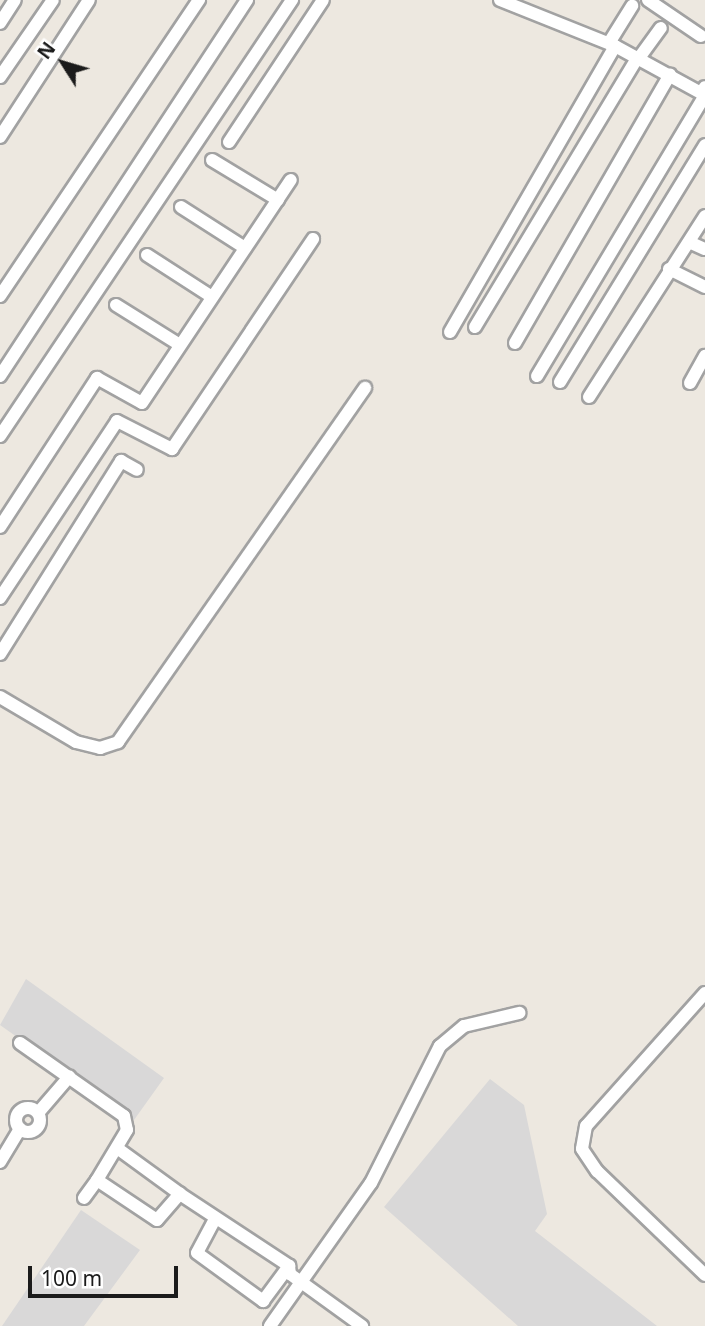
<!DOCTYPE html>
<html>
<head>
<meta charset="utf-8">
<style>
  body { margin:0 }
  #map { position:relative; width:705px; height:1326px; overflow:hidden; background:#ede8e0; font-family:"Noto Sans",sans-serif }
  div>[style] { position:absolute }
  .residential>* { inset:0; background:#d9d8d8 }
  .roads { filter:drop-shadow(2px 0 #a2a2a2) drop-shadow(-2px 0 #a2a2a2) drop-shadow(0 2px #a2a2a2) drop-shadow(0 -2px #a2a2a2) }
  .minor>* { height:12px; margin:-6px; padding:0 6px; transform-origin:6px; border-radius:6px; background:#fff }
  .minor>.ring { margin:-6px; padding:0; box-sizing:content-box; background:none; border:12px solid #fff; border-radius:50% }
  span { translate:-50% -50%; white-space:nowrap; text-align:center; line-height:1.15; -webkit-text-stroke:5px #fff; paint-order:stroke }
  .north { position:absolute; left:28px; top:28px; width:70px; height:70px; -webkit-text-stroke:5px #fff; paint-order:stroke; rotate:307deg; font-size:19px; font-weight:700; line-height:28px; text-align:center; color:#1b1b1b }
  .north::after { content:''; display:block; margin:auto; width:24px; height:32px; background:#1b1b1b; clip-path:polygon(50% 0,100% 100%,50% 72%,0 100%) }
  .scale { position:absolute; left:28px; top:1266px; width:150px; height:32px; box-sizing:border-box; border:4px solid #1b1b1b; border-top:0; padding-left:9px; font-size:21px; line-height:24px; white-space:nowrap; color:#1b1b1b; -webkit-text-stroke:5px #fff; paint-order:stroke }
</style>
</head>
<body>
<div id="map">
  <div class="residential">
    <i style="clip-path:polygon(26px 979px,164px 1078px,134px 1120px,0 1025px)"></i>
    <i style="clip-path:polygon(490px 1079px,524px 1105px,547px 1214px,535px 1231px,657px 1326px,518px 1326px,384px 1207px)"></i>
    <i style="clip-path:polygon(81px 1210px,140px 1250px,84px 1326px,2px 1326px)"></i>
  </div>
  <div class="roads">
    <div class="minor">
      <i style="left:500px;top:0;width:124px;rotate:21.8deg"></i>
      <i style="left:615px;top:46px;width:98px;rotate:28.7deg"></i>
      <i style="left:701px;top:93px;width:7px;rotate:-56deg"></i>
      <i style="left:648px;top:0;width:64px;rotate:34.2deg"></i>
      <i style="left:0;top:23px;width:27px;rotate:-57deg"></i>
      <i style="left:609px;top:43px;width:44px;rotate:-58.1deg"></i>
      <i style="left:639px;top:58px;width:37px;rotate:-54deg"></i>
      <i style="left:0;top:77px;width:93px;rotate:-55.5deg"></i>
      <i style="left:0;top:137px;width:163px;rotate:-57deg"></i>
      <i style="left:229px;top:142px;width:170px;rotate:-56.5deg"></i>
      <i style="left:212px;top:160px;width:77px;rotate:31.2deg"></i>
      <i style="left:181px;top:207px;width:76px;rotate:32.6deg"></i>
      <i style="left:689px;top:242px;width:17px;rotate:24deg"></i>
      <i style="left:147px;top:255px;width:77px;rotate:32.9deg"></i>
      <i style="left:669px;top:269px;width:40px;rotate:26.6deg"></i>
      <i style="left:0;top:296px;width:357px;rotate:-56.1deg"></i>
      <i style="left:116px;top:305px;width:75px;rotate:32deg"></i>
      <i style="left:475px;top:327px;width:314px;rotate:-58.9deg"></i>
      <i style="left:450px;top:332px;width:330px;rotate:-60deg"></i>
      <i style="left:515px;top:343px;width:310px;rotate:-60deg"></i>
      <i style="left:0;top:376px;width:450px;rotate:-56.7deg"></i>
      <i style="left:537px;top:376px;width:327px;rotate:-59.1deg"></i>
      <i style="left:560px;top:382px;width:278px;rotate:-58.5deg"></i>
      <i style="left:690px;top:383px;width:31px;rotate:-61deg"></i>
      <i style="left:589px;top:397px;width:215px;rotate:-57.3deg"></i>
      <i style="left:0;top:436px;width:525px;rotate:-56.19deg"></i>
      <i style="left:0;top:527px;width:178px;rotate:-56.9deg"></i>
      <i style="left:97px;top:378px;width:51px;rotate:29.1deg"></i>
      <i style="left:142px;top:403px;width:268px;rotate:-56.3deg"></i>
      <i style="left:0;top:598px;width:212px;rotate:-56.5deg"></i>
      <i style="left:117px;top:421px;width:62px;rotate:27deg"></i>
      <i style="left:172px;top:449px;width:253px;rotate:-56.1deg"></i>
      <i style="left:0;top:654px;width:228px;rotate:-57.9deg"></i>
      <i style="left:121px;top:461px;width:18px;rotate:29deg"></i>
      <i style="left:0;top:697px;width:88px;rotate:30.6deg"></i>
      <i style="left:76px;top:742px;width:25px;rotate:14deg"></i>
      <i style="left:100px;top:748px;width:19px;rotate:-18deg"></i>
      <i style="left:118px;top:742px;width:432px;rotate:-55.1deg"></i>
      <i style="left:705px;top:993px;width:178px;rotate:131.8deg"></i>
      <i style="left:586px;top:1126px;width:23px;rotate:100deg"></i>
      <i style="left:582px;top:1149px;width:27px;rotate:56deg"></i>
      <i style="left:597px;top:1171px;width:150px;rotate:43.9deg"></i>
      <i style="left:20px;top:1043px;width:127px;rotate:35.1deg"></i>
      <i style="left:124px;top:1116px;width:14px;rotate:78deg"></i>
      <i style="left:127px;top:1130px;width:58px;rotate:121deg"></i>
      <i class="ring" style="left:16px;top:1108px;width:12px;height:12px"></i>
      <i style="left:38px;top:1113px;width:48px;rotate:-49.3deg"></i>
      <i style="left:117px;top:1148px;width:78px;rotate:36.1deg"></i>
      <i style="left:0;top:1162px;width:39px;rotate:-59deg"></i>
      <i style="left:84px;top:1198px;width:22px;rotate:-54deg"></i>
      <i style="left:97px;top:1180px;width:72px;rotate:33.7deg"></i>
      <i style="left:157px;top:1220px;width:35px;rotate:-49deg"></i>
      <i style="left:180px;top:1194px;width:131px;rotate:33.4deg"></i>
      <i style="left:289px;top:1266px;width:8px;rotate:83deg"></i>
      <i style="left:290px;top:1274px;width:89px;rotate:35.8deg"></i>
      <i style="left:215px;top:1219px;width:38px;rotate:118deg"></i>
      <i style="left:197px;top:1253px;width:82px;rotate:36deg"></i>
      <i style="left:263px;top:1301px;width:44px;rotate:-53.4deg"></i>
      <i style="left:270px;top:1326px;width:175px;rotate:-54.8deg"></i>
      <i style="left:371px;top:1183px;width:153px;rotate:-63.3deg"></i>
      <i style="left:440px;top:1046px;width:31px;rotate:-40deg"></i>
      <i style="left:464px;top:1026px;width:57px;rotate:-13.3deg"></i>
    </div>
  </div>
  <div class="north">N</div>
  <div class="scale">100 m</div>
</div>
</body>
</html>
